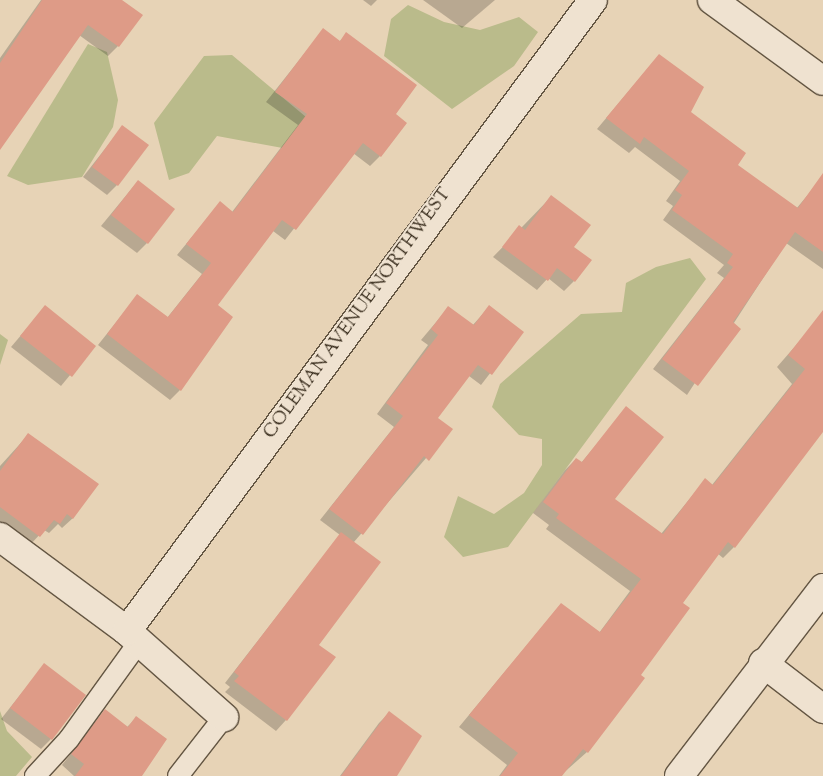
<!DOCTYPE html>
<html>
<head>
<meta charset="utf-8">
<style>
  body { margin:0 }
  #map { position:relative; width:823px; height:776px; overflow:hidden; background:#e7d3b6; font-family:"Sorts Mill Goudy",serif }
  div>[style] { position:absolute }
  .green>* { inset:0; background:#babb8b }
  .shadow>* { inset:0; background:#0003 }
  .building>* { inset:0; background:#de9b87 }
  .roads { filter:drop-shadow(1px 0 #645643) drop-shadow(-1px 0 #645643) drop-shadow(0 1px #645643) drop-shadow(0 -1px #645643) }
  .lane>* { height:20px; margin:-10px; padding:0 10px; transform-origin:10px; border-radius:10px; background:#efe2d0 }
  .street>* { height:28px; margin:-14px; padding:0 14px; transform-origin:14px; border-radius:14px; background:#efe2d0 }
  .secondary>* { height:28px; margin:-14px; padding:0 14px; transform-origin:14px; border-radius:14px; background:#efe2d0 }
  span { translate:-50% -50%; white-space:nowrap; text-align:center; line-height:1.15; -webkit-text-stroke:4px #efe2d0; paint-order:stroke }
  .street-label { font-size:18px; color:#392d1d }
</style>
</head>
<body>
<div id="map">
  <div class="green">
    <i style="clip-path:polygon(408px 5px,444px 22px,480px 30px,519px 17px,538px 32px,514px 66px,452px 109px,384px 56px,391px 19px)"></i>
    <i style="clip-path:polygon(88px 44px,107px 52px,118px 100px,113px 127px,82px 177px,28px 185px,7px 176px)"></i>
    <i style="clip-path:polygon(232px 55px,312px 122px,299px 151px,217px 136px,189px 173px,169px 180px,154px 123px,204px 56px)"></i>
    <i style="clip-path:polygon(690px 258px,706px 279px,508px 547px,463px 557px,444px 537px,458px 496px,494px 514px,524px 493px,542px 465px,542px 439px,519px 435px,492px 407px,500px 384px,581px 314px,622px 312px,626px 283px,656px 267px)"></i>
    <i style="clip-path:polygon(0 334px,8px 340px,0 365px)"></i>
    <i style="clip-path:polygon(0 711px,7px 731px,32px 757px,16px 776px,0 776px)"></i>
  </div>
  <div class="shadow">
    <i style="clip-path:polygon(41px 0,120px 0,118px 46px,108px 56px,79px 35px,0 130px,0 58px)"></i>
    <i style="clip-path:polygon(363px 0,377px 0,371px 6px)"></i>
    <i style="clip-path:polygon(423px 0,495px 0,462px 28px)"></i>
    <i style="clip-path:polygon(323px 30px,339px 42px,347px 34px,394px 114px,380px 156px,370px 166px,353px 153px,285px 240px,273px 231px,216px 305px,180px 390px,170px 400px,98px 345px,137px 296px,167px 318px,202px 274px,177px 255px,220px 203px,232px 212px,298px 125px,266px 102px)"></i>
    <i style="clip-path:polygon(659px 55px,689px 113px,736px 165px,796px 209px,811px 191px,823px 197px,823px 269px,786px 243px,687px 395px,653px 369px,724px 278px,717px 273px,724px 265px,663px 220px,673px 206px,666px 201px,680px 181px,635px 147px,629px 153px,597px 129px)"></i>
    <i style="clip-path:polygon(122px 127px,117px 185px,107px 195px,83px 177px)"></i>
    <i style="clip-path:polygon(138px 181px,147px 243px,137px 253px,101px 226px)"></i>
    <i style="clip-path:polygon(551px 197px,572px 247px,574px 281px,564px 291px,548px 278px,537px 290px,493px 257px)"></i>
    <i style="clip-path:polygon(45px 307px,94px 346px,61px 386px,11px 347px)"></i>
    <i style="clip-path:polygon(489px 307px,522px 332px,481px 385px,469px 376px,436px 418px,451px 429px,354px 542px,318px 645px,286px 720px,276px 731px,225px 692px,230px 687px,225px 683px,340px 535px,320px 520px,394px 427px,377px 414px,428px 345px,421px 340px,448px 308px,472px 326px)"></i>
    <i style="clip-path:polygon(811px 328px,823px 337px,823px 430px,734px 547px,723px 558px,717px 553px,681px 603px,639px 676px,643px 679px,587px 752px,560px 776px,499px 776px,507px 765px,459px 727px,561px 604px,599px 633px,630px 591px,546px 529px,549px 525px,533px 513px,565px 470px,576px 459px,581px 463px,627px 408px,613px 499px,661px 534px,705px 480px,712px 485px,792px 384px,777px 367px)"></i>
    <i style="clip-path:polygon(28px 435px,73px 518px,62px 528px,58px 524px,49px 533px,44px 530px,29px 546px,0 525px,0 466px)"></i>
    <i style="clip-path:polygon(44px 665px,51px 739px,41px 749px,1px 719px)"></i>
    <i style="clip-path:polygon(105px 711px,127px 727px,136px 718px,140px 776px,74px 776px,62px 765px)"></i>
    <i style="clip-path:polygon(389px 713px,394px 776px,340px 776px,379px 723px)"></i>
  </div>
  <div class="building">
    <i style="clip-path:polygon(42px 0,122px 0,143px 15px,119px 47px,88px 25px,0 150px,0 63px)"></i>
    <i style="clip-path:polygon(323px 28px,340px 41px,346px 32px,417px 85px,396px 114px,407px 123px,381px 157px,363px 143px,296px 230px,282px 220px,218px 305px,233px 317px,181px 391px,107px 334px,137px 294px,168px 317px,211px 263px,186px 244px,220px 201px,233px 212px,307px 114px,275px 92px)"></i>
    <i style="clip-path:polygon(659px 54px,704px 87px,691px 112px,746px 153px,738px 165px,798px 208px,823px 173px,823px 252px,795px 232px,733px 322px,741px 329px,698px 386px,662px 359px,733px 267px,727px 263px,733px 254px,672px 210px,682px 195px,675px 190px,689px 171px,644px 137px,640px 144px,606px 118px)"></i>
    <i style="clip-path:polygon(122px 125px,149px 145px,118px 186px,92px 167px)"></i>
    <i style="clip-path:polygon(138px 180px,175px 209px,148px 244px,111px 215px)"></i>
    <i style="clip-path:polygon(551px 195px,591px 225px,574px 247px,592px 260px,575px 282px,557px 268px,548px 281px,502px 247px,519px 225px,525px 230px)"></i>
    <i style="clip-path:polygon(45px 305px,96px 346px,72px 377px,20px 336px)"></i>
    <i style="clip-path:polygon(489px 305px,524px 332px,492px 375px,478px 365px,438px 418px,453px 429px,429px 461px,424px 456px,363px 535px,329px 509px,403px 416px,386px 403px,438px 335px,431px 329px,448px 306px,474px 325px)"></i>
    <i style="clip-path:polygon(823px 310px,823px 432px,735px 548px,728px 542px,683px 603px,690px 608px,641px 675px,645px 678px,588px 753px,583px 749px,562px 776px,500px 776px,518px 753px,469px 715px,561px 603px,600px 632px,641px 579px,556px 518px,559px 514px,543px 502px,576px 458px,582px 462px,626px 406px,664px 437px,615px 499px,663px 534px,705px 478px,713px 485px,805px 369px,788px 355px)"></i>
    <i style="clip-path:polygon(28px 433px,99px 484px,73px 519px,67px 514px,60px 524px,54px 520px,40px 537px,0 507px,0 471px)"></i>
    <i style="clip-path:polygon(341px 532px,381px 562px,319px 645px,336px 657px,287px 721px,234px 681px,239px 676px,234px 672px)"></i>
    <i style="clip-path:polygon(44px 663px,86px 695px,52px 740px,10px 708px)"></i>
    <i style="clip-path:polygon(105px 709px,128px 727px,136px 716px,167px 739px,142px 776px,75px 776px,84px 764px,71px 754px)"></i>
    <i style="clip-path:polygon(389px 711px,422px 736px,397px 776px,341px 776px)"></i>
  </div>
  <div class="roads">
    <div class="lane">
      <i style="left:35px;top:776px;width:50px;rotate:-47.4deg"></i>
      <i style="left:69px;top:739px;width:120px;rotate:-54.2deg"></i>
      <i style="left:178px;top:776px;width:75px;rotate:-52.1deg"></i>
    </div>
    <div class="street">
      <i style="left:0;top:537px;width:158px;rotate:36.5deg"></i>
      <i style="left:127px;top:631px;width:130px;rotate:41.6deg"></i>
      <i style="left:127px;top:631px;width:784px;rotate:-53.55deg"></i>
      <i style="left:763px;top:663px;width:76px;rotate:37.5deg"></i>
      <i style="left:679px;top:776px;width:237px;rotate:-52.5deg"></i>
    </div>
    <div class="secondary">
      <i style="left:712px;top:0;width:137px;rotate:36.1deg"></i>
    </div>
  </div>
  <div class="street-label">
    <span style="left:358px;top:314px;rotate:-54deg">COLEMAN AVENUE NORTHWEST</span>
  </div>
</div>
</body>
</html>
